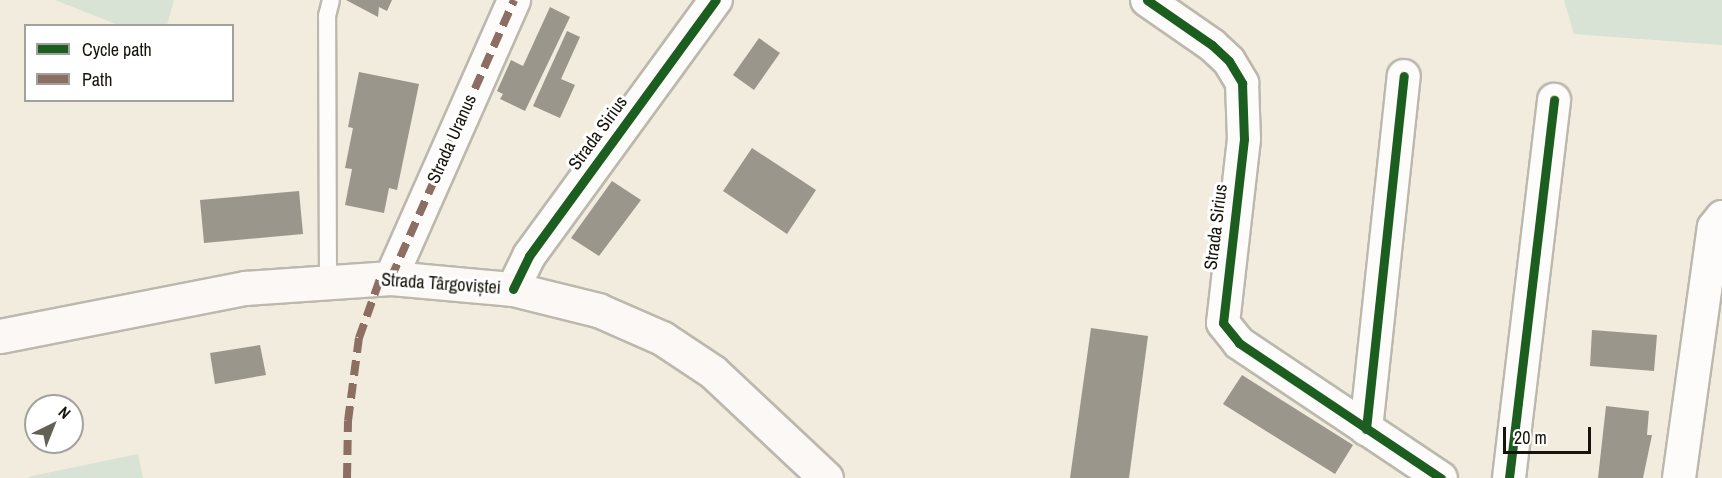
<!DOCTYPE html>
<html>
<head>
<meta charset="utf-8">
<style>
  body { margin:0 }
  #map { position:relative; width:1722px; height:478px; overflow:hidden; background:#f1ecdd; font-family:"Archivo Narrow",sans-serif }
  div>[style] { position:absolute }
  .green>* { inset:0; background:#d8e2d5 }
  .building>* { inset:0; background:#9a968b }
  .roads { filter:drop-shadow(2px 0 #bcb8ad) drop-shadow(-2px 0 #bcb8ad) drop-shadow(0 2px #bcb8ad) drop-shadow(0 -2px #bcb8ad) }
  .lane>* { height:16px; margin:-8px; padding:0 8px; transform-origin:8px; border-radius:8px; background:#fdfcfa }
  .street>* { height:32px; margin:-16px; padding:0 16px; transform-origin:16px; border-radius:16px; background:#fdfcfa }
  .secondary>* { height:33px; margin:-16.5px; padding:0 16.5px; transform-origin:16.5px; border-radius:16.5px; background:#fbf8f6 }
  .quiet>* { height:8px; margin-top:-4px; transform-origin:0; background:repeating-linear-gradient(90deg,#8d6e63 0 15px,transparent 0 23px) }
  .cycleway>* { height:9px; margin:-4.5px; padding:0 4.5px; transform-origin:4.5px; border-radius:4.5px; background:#1b5e20 }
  span { translate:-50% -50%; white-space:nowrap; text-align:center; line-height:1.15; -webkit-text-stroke:6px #fff; paint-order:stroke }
  .street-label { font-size:18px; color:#17140b }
  .legend { position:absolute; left:24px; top:24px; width:210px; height:78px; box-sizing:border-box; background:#fff; border:2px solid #a2a19d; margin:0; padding:8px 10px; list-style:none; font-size:18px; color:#17140b }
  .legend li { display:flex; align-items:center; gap:12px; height:30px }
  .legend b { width:30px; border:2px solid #a2a19d }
  .north { position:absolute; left:24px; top:394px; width:60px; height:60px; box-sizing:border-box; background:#fff; border:2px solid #a2a19d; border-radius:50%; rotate:43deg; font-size:16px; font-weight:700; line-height:24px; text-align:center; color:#17140b }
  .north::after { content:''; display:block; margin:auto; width:21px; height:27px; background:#636054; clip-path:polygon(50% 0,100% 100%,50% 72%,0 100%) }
  .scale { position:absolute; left:1503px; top:427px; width:88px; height:27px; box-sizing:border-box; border:3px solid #17140b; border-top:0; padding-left:8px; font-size:18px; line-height:21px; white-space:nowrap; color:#17140b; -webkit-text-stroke:4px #fff; paint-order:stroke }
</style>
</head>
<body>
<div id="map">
  <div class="green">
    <i style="clip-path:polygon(55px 0,174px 0,167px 25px,121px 26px)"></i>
    <i style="clip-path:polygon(1564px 0,1722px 0,1722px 45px,1574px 34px)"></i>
    <i style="clip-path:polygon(138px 454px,143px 478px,28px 478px,32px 476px)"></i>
  </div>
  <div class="building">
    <i style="clip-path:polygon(346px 0,392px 0,387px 11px,379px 7px,378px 17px)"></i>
    <i style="clip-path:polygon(550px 7px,570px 17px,525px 111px,500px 99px,503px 94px,497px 91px,511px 60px,523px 66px)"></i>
    <i style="clip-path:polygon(567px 31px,580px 37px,561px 79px,575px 85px,560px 118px,533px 106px)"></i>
    <i style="clip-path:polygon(759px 38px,780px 53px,754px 90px,733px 75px)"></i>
    <i style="clip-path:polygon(359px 72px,419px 84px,397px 190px,389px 188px,384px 213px,345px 205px,352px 169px,345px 168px,353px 128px,348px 127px)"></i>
    <i style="clip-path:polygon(752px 148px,816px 190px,787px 234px,723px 191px)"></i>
    <i style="clip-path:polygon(612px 181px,641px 200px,599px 256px,571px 238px)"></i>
    <i style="clip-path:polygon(299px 191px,303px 234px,204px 243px,200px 200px)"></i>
    <i style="clip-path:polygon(1091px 328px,1148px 336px,1129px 478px,1070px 478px)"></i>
    <i style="clip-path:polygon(1592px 330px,1657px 335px,1654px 371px,1590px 366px)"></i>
    <i style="clip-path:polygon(260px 345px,266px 375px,215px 384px,210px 353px)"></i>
    <i style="clip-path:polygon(1242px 375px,1353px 445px,1335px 474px,1223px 404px)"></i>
    <i style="clip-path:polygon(1606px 406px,1649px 411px,1647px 435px,1652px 435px,1643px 478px,1598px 478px)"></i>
  </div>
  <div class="roads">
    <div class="lane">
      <i style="left:328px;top:281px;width:265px;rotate:-90.2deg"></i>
      <i style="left:327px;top:16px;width:16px;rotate:-76deg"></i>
    </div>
    <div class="street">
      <i style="left:1147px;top:0;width:79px;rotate:34.7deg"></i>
      <i style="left:1212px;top:45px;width:23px;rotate:43deg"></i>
      <i style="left:1229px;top:61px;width:26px;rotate:59deg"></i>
      <i style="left:1242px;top:83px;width:56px;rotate:88deg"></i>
      <i style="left:1244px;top:139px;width:185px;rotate:96.5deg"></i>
      <i style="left:1223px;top:323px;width:26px;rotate:51deg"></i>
      <i style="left:1239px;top:343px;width:243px;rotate:33.8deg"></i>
      <i style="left:391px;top:278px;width:304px;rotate:-66.1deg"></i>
      <i style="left:513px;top:289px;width:37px;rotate:-64deg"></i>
      <i style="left:529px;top:256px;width:317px;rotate:-53.9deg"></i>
      <i style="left:1366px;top:429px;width:355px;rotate:-83.9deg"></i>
      <i style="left:1509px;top:478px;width:381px;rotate:-83.2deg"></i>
      <i style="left:1679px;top:478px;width:253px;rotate:-82.1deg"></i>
      <i style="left:1714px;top:227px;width:13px;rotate:-51deg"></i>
    </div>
    <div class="secondary">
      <i style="left:0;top:336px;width:250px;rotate:-11.1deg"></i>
      <i style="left:245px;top:288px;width:146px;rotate:-3.9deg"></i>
      <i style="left:391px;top:278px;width:122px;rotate:5.2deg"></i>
      <i style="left:513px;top:289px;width:88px;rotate:13.9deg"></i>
      <i style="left:598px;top:310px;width:70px;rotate:23.6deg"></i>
      <i style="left:662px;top:338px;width:61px;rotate:33.7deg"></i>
      <i style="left:713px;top:372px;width:155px;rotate:43.2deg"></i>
    </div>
  </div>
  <div class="quiet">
    <i style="left:391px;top:278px;width:304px;rotate:-66.1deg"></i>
    <i style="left:347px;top:478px;width:57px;rotate:-89deg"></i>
    <i style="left:348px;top:421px;width:84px;rotate:-82.5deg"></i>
    <i style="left:359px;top:338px;width:63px;rotate:-70.4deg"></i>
  </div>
  <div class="cycleway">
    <i style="left:1147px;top:0;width:79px;rotate:34.7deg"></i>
    <i style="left:1212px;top:45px;width:23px;rotate:43deg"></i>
    <i style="left:1229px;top:61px;width:26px;rotate:59deg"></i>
    <i style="left:1242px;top:83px;width:56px;rotate:88deg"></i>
    <i style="left:1244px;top:139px;width:185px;rotate:96.5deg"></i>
    <i style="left:1223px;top:323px;width:26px;rotate:51deg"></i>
    <i style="left:1239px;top:343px;width:243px;rotate:33.8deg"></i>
    <i style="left:513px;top:289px;width:37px;rotate:-64deg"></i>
    <i style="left:529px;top:256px;width:317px;rotate:-53.9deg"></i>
    <i style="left:1366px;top:429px;width:355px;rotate:-83.9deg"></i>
    <i style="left:1509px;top:478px;width:381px;rotate:-83.2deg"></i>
  </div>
  <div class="street-label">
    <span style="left:598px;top:133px;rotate:-54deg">Strada Sirius</span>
    <span style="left:452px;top:139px;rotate:-66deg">Strada Uranus</span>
    <span style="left:1216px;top:227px;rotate:-83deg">Strada Sirius</span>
    <span style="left:441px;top:284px;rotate:4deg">Strada Târgoviștei</span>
  </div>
  <ul class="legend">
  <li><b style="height:8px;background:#1b5e20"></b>Cycle path</li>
  <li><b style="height:8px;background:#8d6e63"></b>Path</li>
  </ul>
  <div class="north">N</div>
  <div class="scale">20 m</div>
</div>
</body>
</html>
